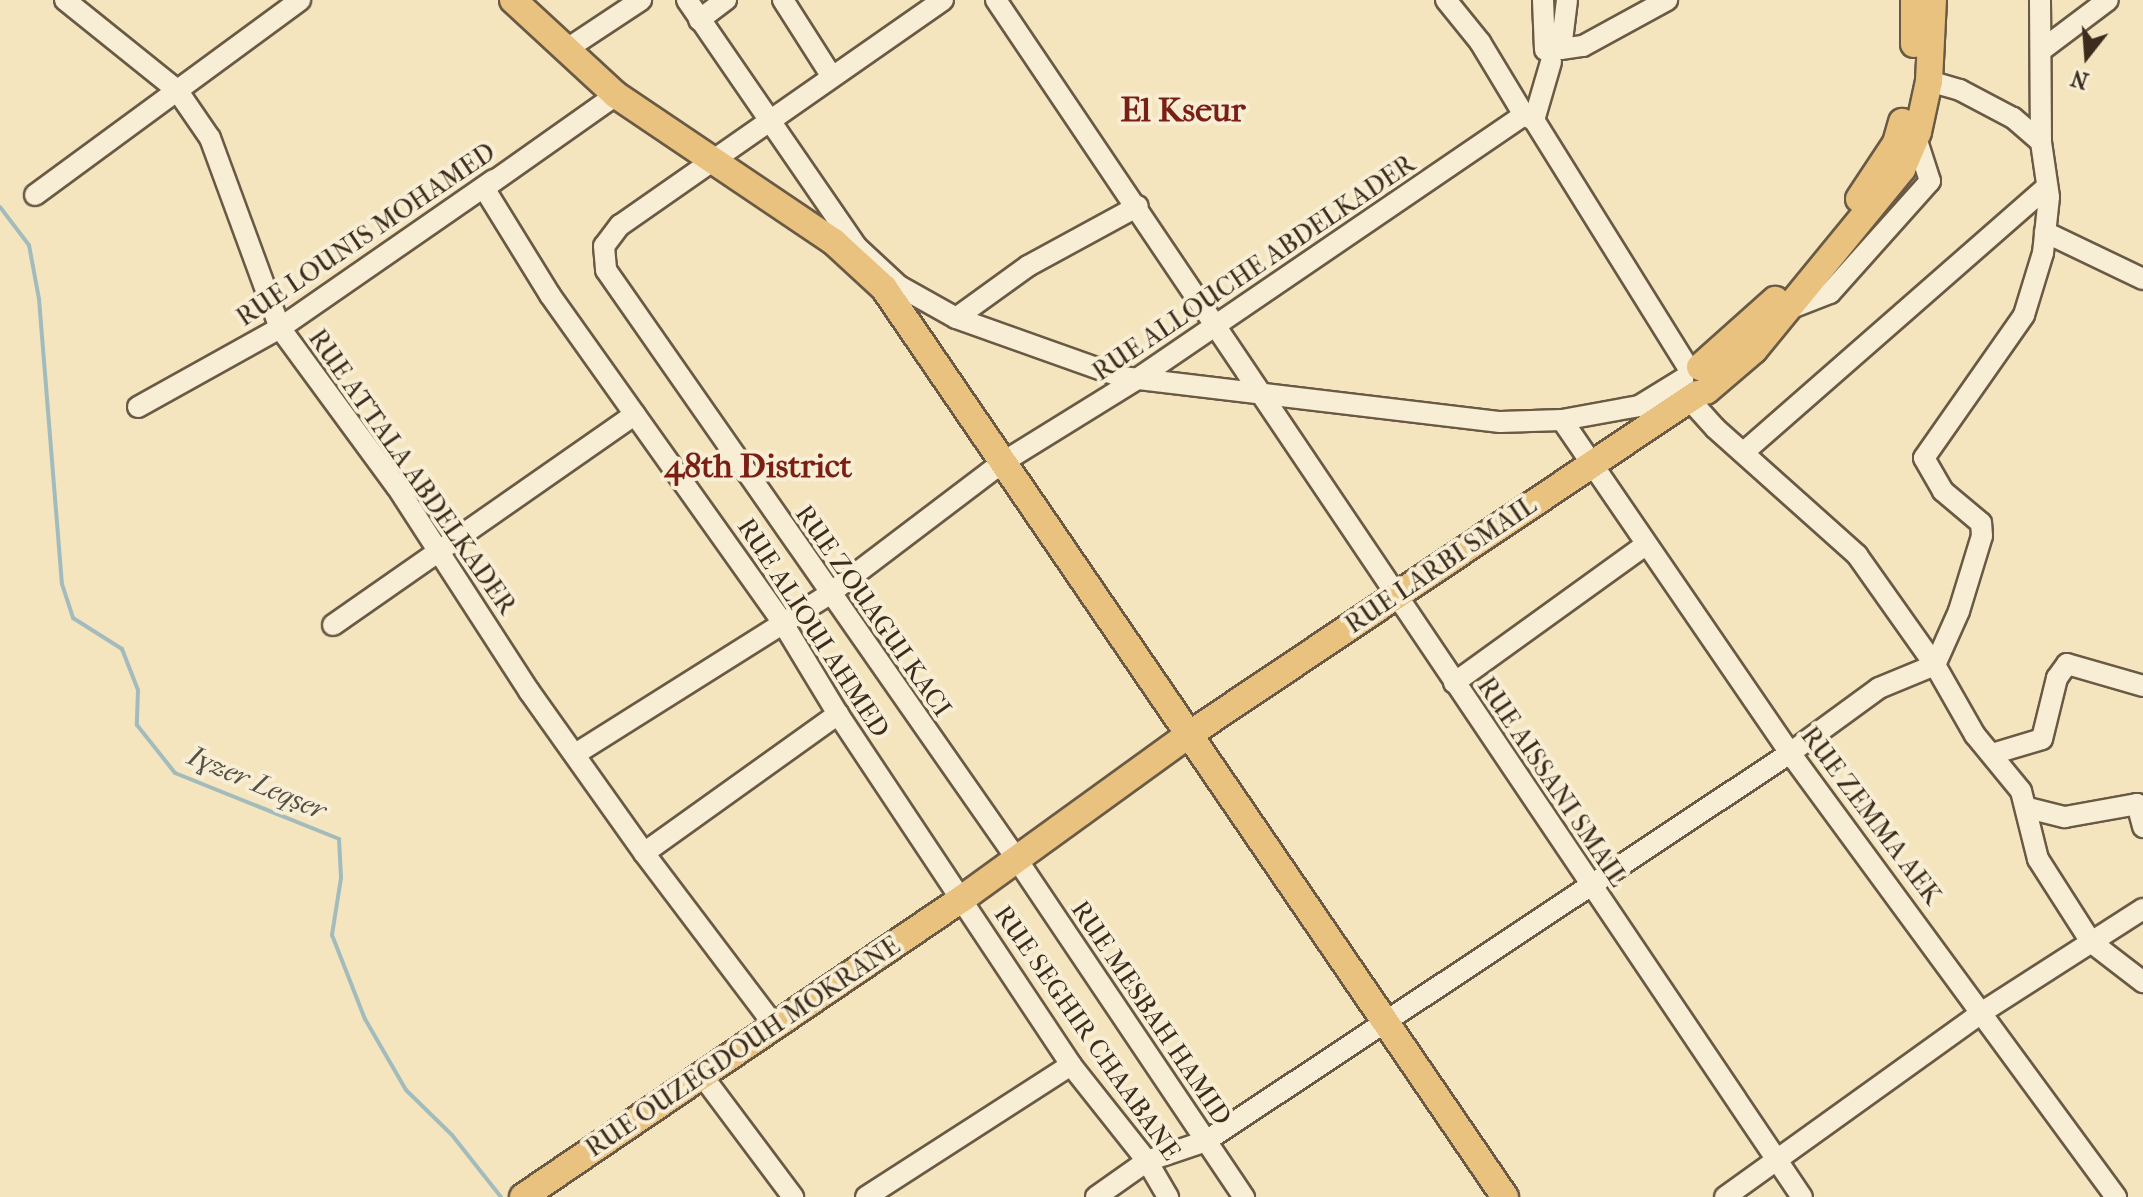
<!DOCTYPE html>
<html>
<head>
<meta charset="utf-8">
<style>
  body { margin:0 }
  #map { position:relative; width:2143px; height:1197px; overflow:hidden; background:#f5e5be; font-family:"IM FELL French Canon",serif }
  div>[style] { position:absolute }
  .stream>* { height:4px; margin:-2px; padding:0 2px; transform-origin:2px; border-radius:2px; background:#a2bcbd }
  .roads { filter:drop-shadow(2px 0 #6a5a45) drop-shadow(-2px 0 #6a5a45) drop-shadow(0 2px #6a5a45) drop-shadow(0 -2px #6a5a45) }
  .minor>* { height:20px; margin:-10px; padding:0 10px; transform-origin:10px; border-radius:10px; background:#f8eed5 }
  .major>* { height:26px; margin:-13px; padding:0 13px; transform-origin:13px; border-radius:13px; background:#eac27f }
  span { translate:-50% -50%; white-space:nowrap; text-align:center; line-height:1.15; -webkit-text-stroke:8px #f8eed5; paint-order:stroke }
  .street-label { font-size:26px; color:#3c2c1d }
  .water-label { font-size:28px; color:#565045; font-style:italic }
  .district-label { font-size:34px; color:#7a1f14; font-weight:700 }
  .north { position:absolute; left:2047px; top:16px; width:80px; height:80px; -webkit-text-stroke:6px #f8eed5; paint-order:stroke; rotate:197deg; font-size:22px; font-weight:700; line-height:32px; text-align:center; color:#3c2c1d }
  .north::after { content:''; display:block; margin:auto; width:28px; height:36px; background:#3c2c1d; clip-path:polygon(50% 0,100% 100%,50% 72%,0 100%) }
</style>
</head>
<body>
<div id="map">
  <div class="stream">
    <i style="left:0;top:207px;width:48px;rotate:52.7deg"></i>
    <i style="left:29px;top:245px;width:55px;rotate:79.5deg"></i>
    <i style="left:39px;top:299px;width:286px;rotate:85.4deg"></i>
    <i style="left:62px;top:584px;width:36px;rotate:72deg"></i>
    <i style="left:73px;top:618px;width:58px;rotate:32.3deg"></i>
    <i style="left:122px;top:649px;width:44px;rotate:68.7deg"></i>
    <i style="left:138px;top:690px;width:35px;rotate:92deg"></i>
    <i style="left:137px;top:725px;width:61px;rotate:51.6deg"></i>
    <i style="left:175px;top:773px;width:177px;rotate:21.9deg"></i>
    <i style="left:339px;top:839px;width:39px;rotate:87deg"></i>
    <i style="left:341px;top:878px;width:58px;rotate:99deg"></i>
    <i style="left:332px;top:935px;width:90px;rotate:68.6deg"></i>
    <i style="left:365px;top:1019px;width:82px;rotate:60deg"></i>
    <i style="left:406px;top:1090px;width:64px;rotate:44.4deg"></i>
    <i style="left:452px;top:1135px;width:79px;rotate:51.7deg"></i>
  </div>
  <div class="roads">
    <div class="minor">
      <i style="left:65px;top:0;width:144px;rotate:38.8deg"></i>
      <i style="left:177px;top:90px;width:58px;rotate:55.5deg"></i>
      <i style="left:210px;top:138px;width:202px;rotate:69.8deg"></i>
      <i style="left:280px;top:328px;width:197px;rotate:53.7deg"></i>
      <i style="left:397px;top:487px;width:243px;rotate:57.1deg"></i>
      <i style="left:529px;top:691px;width:199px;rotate:54.6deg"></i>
      <i style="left:644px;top:853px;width:216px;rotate:52.9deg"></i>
      <i style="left:687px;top:0;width:300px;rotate:55.5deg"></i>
      <i style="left:857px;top:247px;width:57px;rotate:42.9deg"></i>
      <i style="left:899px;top:286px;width:65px;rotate:29.3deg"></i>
      <i style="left:956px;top:318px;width:176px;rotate:19.6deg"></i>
      <i style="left:1122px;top:377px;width:381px;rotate:6.8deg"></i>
      <i style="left:1500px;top:422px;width:62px;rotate:-1.8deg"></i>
      <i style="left:1562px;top:420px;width:78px;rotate:-10.3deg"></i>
      <i style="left:1639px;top:406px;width:52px;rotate:-31.5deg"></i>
      <i style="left:783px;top:0;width:91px;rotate:57.5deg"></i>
      <i style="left:943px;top:0;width:394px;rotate:145.1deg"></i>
      <i style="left:620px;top:225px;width:26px;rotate:127deg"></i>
      <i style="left:604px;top:246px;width:24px;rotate:85deg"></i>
      <i style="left:606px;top:270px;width:717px;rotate:55.11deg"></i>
      <i style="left:1016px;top:858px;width:409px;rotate:56.1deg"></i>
      <i style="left:996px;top:0;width:1443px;rotate:56.05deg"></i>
      <i style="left:1446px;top:0;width:54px;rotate:51deg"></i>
      <i style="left:1480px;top:42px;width:85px;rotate:58.9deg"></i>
      <i style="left:1543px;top:0;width:50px;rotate:87.7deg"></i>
      <i style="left:1567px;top:0;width:49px;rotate:97deg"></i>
      <i style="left:1561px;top:49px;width:22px;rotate:-8deg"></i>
      <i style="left:1583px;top:46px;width:96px;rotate:-28.7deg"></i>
      <i style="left:2040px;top:0;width:142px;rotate:89.6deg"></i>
      <i style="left:699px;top:20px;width:34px;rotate:-37deg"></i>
      <i style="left:567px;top:49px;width:89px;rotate:-33.5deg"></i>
      <i style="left:2043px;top:49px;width:81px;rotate:-37deg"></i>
      <i style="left:1551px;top:62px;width:60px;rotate:106.3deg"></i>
      <i style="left:1534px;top:120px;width:293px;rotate:58.1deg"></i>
      <i style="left:616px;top:95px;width:161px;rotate:144.8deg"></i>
      <i style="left:484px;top:188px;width:126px;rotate:58.3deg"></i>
      <i style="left:550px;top:295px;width:399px;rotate:54.6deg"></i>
      <i style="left:781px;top:620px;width:110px;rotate:58.8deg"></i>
      <i style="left:838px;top:714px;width:421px;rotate:56.4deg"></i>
      <i style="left:1071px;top:1065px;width:122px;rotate:51.6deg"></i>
      <i style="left:1147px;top:1161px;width:42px;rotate:59.7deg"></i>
      <i style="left:35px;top:195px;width:329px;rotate:-36.3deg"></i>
      <i style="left:2045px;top:232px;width:109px;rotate:25.6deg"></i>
      <i style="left:1789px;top:309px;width:44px;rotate:-21.3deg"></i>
      <i style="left:1830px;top:293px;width:150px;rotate:-48.2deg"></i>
      <i style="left:1930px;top:181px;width:45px;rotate:-108deg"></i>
      <i style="left:956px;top:318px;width:89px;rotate:-35.8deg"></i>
      <i style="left:1028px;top:266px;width:125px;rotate:-28.6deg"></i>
      <i style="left:1692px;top:393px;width:7px;rotate:117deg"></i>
      <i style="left:1689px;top:399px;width:39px;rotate:48deg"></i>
      <i style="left:1715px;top:428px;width:191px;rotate:41.8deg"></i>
      <i style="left:1857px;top:555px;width:135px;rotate:54.7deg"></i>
      <i style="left:1935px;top:665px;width:81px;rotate:60.3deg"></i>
      <i style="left:1975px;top:735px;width:72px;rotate:50.6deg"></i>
      <i style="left:2021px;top:791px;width:70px;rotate:76deg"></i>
      <i style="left:2038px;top:859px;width:98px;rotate:57.4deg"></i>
      <i style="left:2091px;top:942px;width:66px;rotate:37.6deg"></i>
      <i style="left:138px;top:407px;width:162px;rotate:-29.1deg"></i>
      <i style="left:280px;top:328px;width:260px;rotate:-34.7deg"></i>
      <i style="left:1562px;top:420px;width:404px;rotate:55.6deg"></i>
      <i style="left:1790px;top:753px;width:551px;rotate:53.71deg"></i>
      <i style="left:1744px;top:452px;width:403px;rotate:-41.2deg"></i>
      <i style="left:333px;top:625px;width:368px;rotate:-34.9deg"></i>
      <i style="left:1454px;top:683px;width:234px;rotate:-35.8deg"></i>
      <i style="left:577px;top:753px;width:298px;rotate:-32.2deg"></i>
      <i style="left:829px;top:594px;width:215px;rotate:-37.2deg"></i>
      <i style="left:1000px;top:464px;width:161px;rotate:-31.8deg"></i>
      <i style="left:1137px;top:379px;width:468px;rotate:-34.3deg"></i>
      <i style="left:1524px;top:115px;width:11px;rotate:27deg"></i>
      <i style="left:1992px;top:754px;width:52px;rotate:-16.7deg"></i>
      <i style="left:2042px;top:739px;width:63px;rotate:-76.2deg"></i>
      <i style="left:2057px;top:678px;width:17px;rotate:-54deg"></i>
      <i style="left:2067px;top:664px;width:79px;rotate:16.1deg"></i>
      <i style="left:2028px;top:808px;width:38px;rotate:14deg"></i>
      <i style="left:2065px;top:817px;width:73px;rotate:-10.2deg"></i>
      <i style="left:2137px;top:804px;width:24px;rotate:75deg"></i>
      <i style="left:644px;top:853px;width:239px;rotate:-35.6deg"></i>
      <i style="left:701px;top:1074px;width:154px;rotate:53.2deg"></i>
      <i style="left:866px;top:1197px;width:244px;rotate:-32.8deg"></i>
      <i style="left:1096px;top:1197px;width:62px;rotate:-35.2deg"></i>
      <i style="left:1147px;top:1161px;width:62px;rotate:-18.7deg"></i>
      <i style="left:1206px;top:1141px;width:701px;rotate:-33.6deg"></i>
      <i style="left:1790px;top:753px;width:110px;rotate:-36.1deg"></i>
      <i style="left:1879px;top:688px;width:61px;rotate:-22.3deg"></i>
      <i style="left:1935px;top:665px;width:59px;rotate:-66deg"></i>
      <i style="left:1959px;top:611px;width:78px;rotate:-73deg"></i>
      <i style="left:1982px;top:536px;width:13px;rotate:-94deg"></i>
      <i style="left:1981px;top:523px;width:50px;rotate:-139.9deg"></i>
      <i style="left:1943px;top:491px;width:38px;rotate:-120deg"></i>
      <i style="left:1924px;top:458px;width:174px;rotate:-55deg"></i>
      <i style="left:2024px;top:315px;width:65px;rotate:-73deg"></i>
      <i style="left:2043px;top:253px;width:56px;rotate:-83.9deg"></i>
      <i style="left:2049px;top:197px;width:56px;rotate:-98.3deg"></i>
      <i style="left:2041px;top:142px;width:37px;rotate:-139deg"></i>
      <i style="left:2013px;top:118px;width:60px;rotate:-152.2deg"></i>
      <i style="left:1960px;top:90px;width:32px;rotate:-164deg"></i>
      <i style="left:1725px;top:1197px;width:319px;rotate:-35.7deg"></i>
      <i style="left:1984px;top:1011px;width:189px;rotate:-32.7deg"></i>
    </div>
    <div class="major">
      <i style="left:513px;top:0;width:140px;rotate:42.7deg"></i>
      <i style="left:616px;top:95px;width:263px;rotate:34deg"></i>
      <i style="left:834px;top:242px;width:68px;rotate:42.6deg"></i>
      <i style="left:884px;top:288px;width:1101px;rotate:55.66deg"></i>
      <i style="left:1914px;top:44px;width:44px;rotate:-90deg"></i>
      <i style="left:1859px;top:199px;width:67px;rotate:-56.5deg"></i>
      <i style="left:1896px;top:143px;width:22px;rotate:-74deg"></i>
      <i style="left:1700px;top:367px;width:101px;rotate:-41.8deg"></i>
      <i style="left:1706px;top:391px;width:63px;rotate:-40.5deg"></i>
      <i style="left:1754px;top:350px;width:234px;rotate:-50.7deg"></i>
      <i style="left:1902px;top:169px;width:40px;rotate:-66.6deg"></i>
      <i style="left:1918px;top:132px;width:52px;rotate:-77.8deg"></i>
      <i style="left:1929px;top:81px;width:81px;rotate:-87.2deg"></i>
      <i style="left:523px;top:1197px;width:532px;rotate:-34.2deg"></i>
      <i style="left:963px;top:898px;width:276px;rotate:-35.9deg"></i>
      <i style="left:1187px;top:736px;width:614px;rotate:-33.85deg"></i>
    </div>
  </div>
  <div class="street-label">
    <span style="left:366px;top:235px;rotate:-34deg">RUE LOUNIS MOHAMED</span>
    <span style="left:1254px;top:268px;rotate:-34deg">RUE ALLOUCHE ABDELKADER</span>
    <span style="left:412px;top:472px;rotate:55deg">RUE ATTALA ABDELKADER</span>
    <span style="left:1441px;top:565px;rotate:-34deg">RUE LARBI SMAIL</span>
    <span style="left:873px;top:611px;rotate:55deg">RUE ZOUAGUI KACI</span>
    <span style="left:813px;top:628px;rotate:57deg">RUE ALIOUI AHMED</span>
    <span style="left:1552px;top:782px;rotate:56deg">RUE AISSANI SMAIL</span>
    <span style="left:1871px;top:816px;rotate:53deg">RUE ZEMMA AEK</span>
    <span style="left:1151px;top:1013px;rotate:56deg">RUE MESBAH HAMID</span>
    <span style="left:1087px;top:1033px;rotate:55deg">RUE SEGHIR CHAABANE</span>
    <span style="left:743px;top:1047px;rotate:-34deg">RUE OUZEGDOUH MOKRANE</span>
  </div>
  <div class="water-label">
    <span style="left:257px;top:783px;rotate:23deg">Iɣzer Leqṣer</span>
  </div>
  <div class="district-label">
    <span style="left:1183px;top:111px">El Kseur</span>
    <span style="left:758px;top:467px">48th District</span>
  </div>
  <div class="north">N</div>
</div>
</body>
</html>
